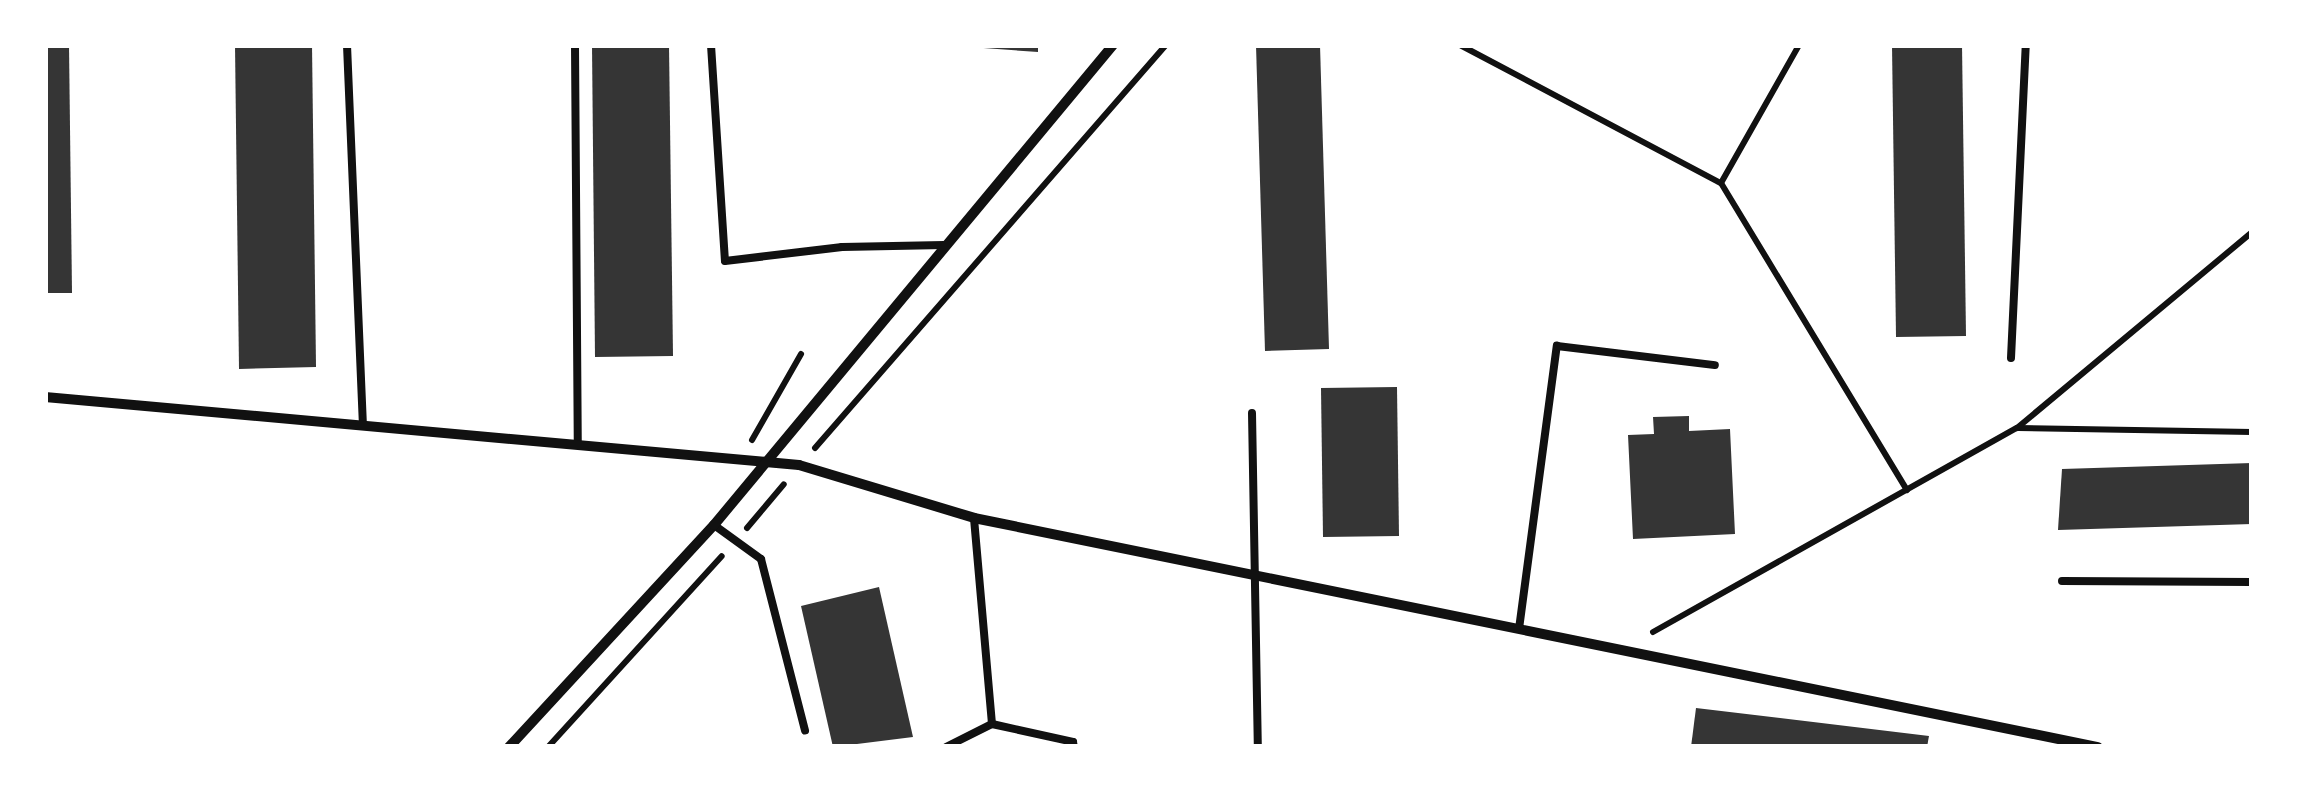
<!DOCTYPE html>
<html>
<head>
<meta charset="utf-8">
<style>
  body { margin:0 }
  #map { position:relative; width:2297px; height:792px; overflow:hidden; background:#fff; font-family:Rubik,sans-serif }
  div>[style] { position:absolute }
  .building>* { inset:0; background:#353535 }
  .path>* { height:6px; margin:-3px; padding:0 3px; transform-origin:3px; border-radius:3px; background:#111 }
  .service>* { height:8px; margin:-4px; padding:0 4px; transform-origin:4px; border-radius:4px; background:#111 }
  .minor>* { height:10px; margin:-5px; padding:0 5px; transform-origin:5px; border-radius:5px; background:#111 }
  span { translate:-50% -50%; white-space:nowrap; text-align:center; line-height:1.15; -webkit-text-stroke:10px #fff; paint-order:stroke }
  .frame { position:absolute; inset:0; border:48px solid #fff; pointer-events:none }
</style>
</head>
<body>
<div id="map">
  <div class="building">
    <i style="clip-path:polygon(45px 45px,69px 45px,72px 293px,45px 293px)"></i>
    <i style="clip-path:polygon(235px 45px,312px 45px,316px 367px,239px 369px)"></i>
    <i style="clip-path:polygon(592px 45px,669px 45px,673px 356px,595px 357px)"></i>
    <i style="clip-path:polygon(942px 45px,1038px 45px,1038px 52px)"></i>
    <i style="clip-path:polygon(1256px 45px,1320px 45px,1329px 349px,1265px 351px)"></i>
    <i style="clip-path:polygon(1892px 45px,1962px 45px,1966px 336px,1896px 337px)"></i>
    <i style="clip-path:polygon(1397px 387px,1399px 536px,1323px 537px,1321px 388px)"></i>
    <i style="clip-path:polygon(1689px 416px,1689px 431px,1730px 429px,1735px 534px,1633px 539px,1628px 435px,1654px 434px,1653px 417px)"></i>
    <i style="clip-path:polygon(2252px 463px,2252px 524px,2058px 530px,2062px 469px)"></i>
    <i style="clip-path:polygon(879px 587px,913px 737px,833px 747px,801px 606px)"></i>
    <i style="clip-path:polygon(1696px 708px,1929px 736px,1927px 747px,1691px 747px)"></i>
  </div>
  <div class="path">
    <i style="left:1460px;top:45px;width:295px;rotate:27.9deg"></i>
    <i style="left:1721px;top:183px;width:359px;rotate:58.8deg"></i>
    <i style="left:1721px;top:183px;width:159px;rotate:-60.5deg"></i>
    <i style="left:2018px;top:428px;width:234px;rotate:1deg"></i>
    <i style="left:752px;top:440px;width:99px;rotate:-60.3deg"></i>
    <i style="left:815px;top:448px;width:534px;rotate:-48.95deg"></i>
    <i style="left:747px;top:528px;width:57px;rotate:-49.9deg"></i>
    <i style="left:1653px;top:632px;width:417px;rotate:-29.3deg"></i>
    <i style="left:2017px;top:428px;width:306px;rotate:-39.8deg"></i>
    <i style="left:548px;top:747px;width:258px;rotate:-47.7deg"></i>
  </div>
  <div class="service">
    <i style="left:347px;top:45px;width:378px;rotate:87.6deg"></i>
    <i style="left:575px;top:45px;width:396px;rotate:89.6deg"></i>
    <i style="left:711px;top:45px;width:216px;rotate:86.3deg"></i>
    <i style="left:725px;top:261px;width:118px;rotate:-6.8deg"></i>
    <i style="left:842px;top:247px;width:102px;rotate:-1.1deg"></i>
    <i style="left:2011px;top:358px;width:313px;rotate:-87.3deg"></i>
    <i style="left:1252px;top:413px;width:334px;rotate:89deg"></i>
    <i style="left:714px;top:525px;width:58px;rotate:35.9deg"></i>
    <i style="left:761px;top:559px;width:177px;rotate:75.6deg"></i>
    <i style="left:2062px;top:581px;width:190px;rotate:0.3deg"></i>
    <i style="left:1519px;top:629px;width:286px;rotate:-82.4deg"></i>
    <i style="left:1557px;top:346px;width:159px;rotate:6.9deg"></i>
    <i style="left:992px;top:724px;width:83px;rotate:12.5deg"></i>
    <i style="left:1073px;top:742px;width:5px;rotate:79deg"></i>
    <i style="left:946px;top:747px;width:51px;rotate:-26.6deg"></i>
    <i style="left:992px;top:724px;width:207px;rotate:-95deg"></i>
  </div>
  <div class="minor">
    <i style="left:45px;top:397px;width:757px;rotate:5.15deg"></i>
    <i style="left:799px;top:465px;width:183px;rotate:16.8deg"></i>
    <i style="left:974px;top:518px;width:1147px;rotate:11.52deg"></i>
    <i style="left:509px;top:747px;width:302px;rotate:-47.3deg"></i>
    <i style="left:714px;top:525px;width:624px;rotate:-50.26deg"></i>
  </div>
  <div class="frame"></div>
</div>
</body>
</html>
